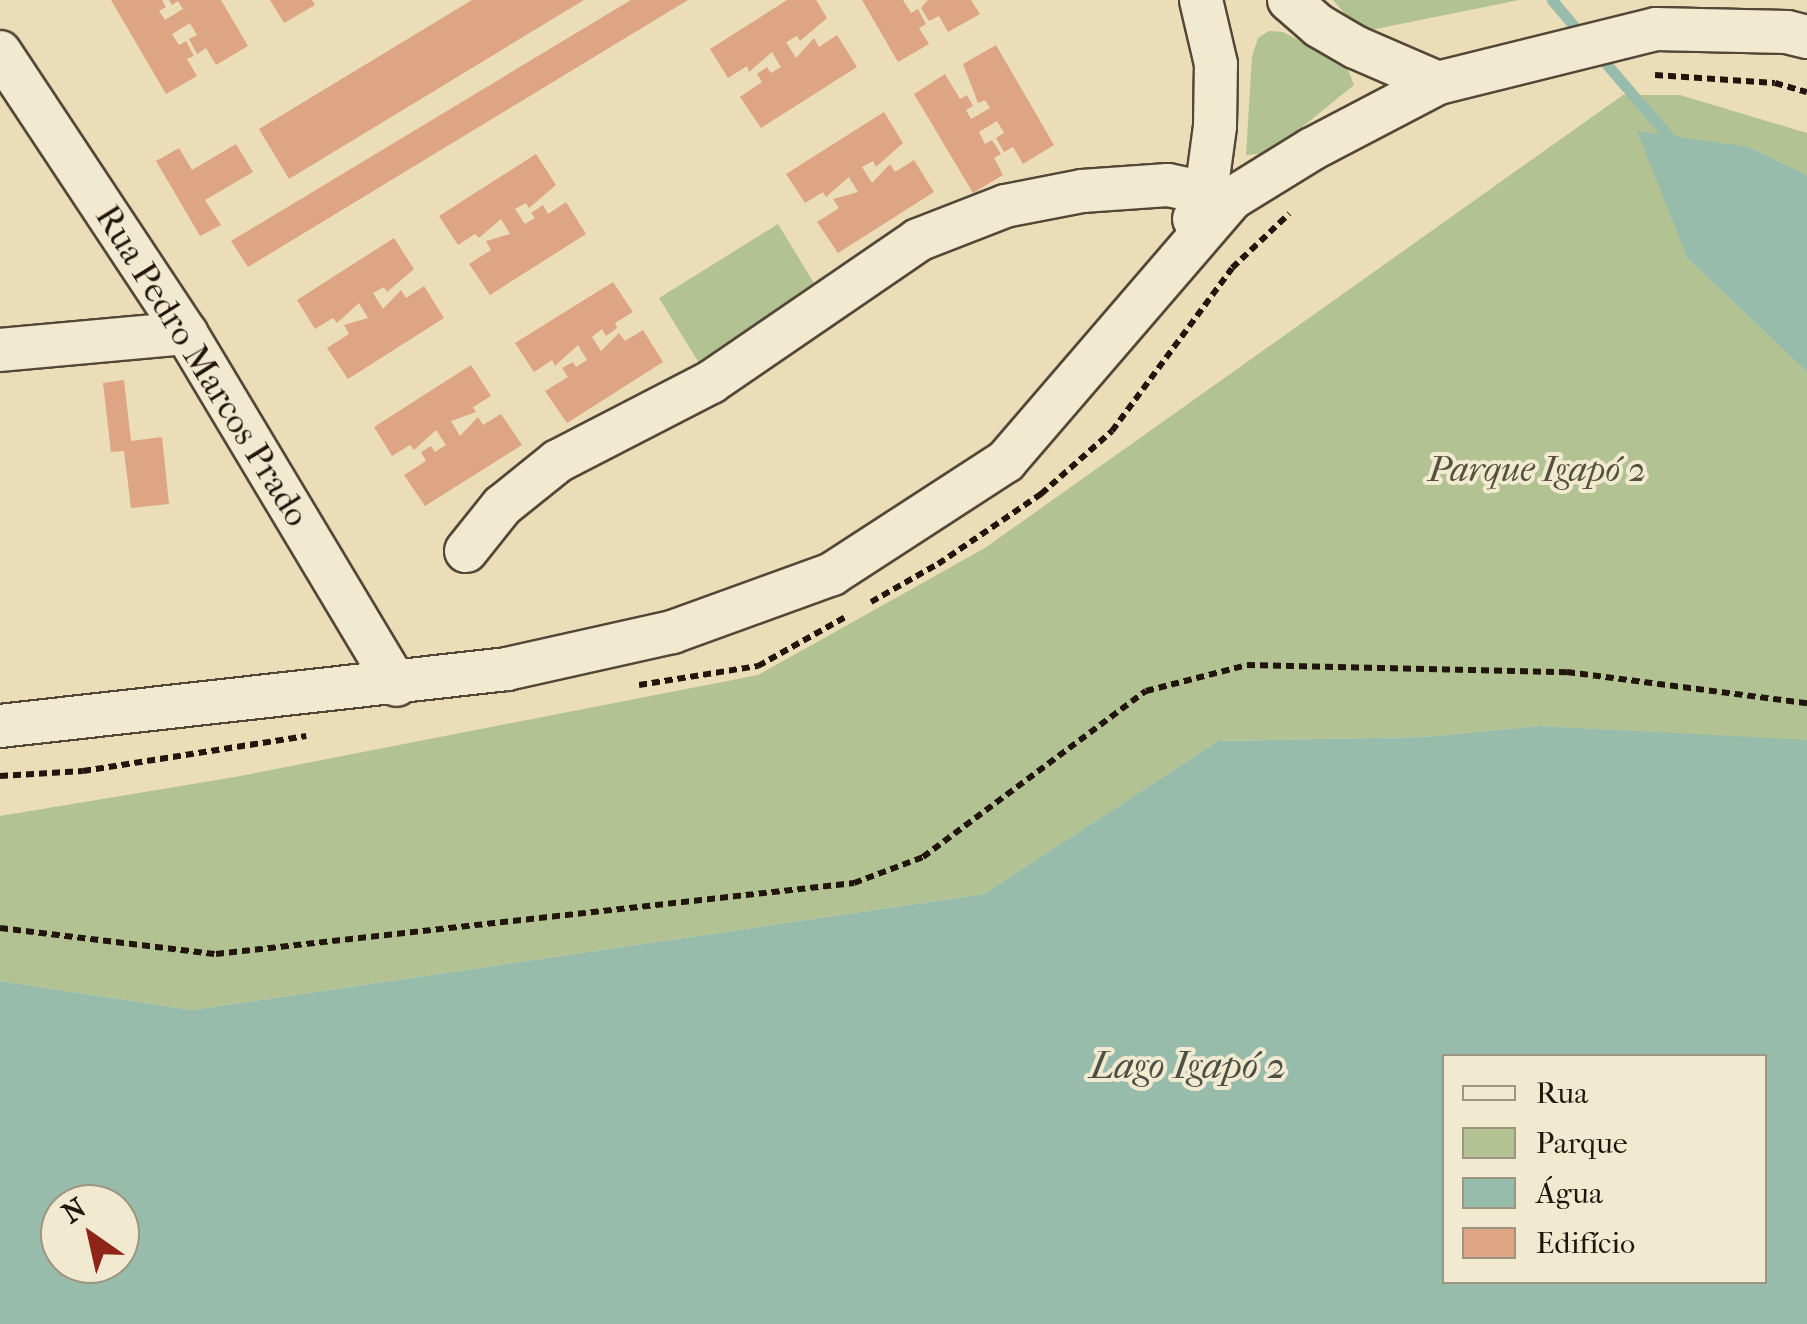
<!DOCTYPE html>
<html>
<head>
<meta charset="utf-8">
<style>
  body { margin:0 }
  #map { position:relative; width:1807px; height:1324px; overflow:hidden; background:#eaddb7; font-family:"IM FELL French Canon",serif }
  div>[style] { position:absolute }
  .green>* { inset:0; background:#b2c292 }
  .water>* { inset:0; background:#98bcab }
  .stream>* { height:11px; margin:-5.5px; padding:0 5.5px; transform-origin:5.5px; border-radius:5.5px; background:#98bcab }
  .building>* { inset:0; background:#dea584 }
  .path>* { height:6px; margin-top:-3px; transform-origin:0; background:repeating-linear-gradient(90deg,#22150d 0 8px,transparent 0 13px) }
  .roads { filter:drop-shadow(2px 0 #544738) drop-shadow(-2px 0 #544738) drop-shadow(0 2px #544738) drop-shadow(0 -2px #544738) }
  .minor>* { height:42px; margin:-21px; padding:0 21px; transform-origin:21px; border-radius:21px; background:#f1e9d0 }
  span { translate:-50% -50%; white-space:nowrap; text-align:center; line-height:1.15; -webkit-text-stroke:8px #f1e9d0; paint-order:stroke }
  .street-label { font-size:35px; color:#22150d }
  .park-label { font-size:35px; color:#54523c; font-style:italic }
  .water-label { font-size:38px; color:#4b4f44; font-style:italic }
  .legend { position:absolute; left:1442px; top:1054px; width:325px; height:230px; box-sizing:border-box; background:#f1e9d0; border:2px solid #9e9482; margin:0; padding:12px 18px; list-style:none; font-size:30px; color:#22150d }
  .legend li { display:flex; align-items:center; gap:20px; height:50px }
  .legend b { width:50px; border:2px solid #9e9482 }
  .north { position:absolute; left:40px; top:1184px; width:100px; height:100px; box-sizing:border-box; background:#f1e9d0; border:2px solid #9e9482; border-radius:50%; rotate:326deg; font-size:28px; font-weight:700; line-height:40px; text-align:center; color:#22150d }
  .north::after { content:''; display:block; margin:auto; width:35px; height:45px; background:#8f2418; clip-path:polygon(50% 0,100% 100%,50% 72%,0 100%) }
</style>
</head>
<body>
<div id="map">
  <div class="green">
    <i style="clip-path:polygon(1333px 0,1519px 0,1361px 32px)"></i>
    <i style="clip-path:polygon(1269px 31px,1283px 32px,1325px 54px,1348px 70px,1354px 85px,1270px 153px,1246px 155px,1252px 57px,1258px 38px)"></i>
    <i style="clip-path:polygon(1623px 95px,1680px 95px,1807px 133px,1807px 175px,1749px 147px,1688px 259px,1807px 372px,1807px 741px,1540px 726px,1423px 737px,1218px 741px,984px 894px,192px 1010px,0 981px,0 816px,235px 777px,758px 675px,985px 548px)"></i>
    <i style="clip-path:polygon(778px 224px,823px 298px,704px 371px,659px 298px)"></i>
  </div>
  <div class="water">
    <i style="clip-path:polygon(1637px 131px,1749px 147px,1807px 175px,1807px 372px,1688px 259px)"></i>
    <i style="clip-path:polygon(evenodd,1540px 726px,1807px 740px,1807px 1324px,0 1324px,0 981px,192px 1010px,984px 894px,1218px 741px,1423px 737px,1540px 726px,1444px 1056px,1764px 1056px,1764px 1282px,1444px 1282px,1444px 1056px,1540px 726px,60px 1204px,120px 1204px,120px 1264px,60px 1264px,60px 1204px)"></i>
  </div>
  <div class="stream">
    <i style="left:1552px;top:0;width:51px;rotate:49.8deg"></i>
    <i style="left:1597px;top:53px;width:121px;rotate:49.3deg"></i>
  </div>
  <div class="building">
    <i style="clip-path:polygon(111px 0,162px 0,166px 7px,159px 11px,165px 20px,183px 9px,178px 1px,172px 5px,169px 0,221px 0,248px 46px,216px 65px,206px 48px,197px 54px,189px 39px,197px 35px,190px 23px,172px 34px,179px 45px,186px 41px,194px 56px,187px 59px,197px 76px,166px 94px)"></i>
    <i style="clip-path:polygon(270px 0,312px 0,315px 5px,284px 23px)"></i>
    <i style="clip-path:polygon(472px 0,584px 0,289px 179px,259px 129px)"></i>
    <i style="clip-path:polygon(631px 0,688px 0,248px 267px,231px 241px)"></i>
    <i style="clip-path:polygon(787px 0,816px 0,827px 18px,800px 41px,797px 36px,786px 42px,796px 58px,814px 38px,819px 47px,837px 35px,857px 67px,761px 128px,740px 97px,762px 82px,757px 74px,767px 67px,771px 73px,781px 67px,772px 52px,749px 72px,747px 66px,728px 78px,710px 49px)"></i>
    <i style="clip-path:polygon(862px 0,903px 0,911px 13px,918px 9px,926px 24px,919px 28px,929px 44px,898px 62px)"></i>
    <i style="clip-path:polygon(928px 0,971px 0,980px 14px,948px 32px,939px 16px,929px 21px,921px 8px)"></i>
    <i style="clip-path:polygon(996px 45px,1054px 145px,1023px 164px,1013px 147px,1004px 152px,996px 138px,1004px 133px,997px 121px,979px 132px,985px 144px,992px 140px,1001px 154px,994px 158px,1003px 175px,973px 193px,914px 94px,945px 74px,960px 99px,967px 95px,973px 106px,966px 110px,971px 119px,990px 108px,985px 100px,978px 103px,963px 64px)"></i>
    <i style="clip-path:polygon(884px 112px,903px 143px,876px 167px,873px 161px,862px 167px,872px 183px,890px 164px,895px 172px,914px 160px,934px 192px,838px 253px,817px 222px,839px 208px,833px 199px,858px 192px,849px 177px,826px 197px,823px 192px,805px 203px,786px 174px)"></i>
    <i style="clip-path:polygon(236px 144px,253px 172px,205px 200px,221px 225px,200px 236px,156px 161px,179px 148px,192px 170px)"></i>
    <i style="clip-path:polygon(536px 154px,556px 185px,529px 208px,526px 203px,515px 209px,525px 224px,535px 218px,531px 213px,543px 205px,548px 214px,566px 202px,586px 234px,490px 295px,469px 264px,491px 250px,486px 241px,510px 234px,501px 219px,479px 238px,475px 234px,458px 245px,439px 216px)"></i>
    <i style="clip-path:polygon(394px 238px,414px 269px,387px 292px,384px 287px,373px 293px,383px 309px,401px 290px,406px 298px,424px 286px,444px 318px,348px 379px,327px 348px,349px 334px,344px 325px,368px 318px,359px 303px,337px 323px,333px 318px,315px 329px,297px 300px)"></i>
    <i style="clip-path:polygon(613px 282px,633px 312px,615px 323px,617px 328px,606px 336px,602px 329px,592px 337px,601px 351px,619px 333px,625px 341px,643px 330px,663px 362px,567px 423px,545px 391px,568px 377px,562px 368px,573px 362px,576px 367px,587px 360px,578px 345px,555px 366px,552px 360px,534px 372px,515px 343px)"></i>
    <i style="clip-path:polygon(471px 365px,491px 396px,473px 407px,476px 412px,451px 421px,460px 436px,478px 417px,483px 425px,501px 414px,522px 445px,425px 506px,404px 475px,426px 461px,421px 452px,431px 446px,435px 452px,446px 445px,436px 430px,414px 450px,410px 445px,392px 456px,374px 427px)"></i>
    <i style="clip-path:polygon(124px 380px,131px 441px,162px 437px,169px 504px,131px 508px,124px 451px,111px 452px,103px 383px)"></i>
  </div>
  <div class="path">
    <i style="left:1655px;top:75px;width:120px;rotate:3.8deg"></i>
    <i style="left:1775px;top:83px;width:33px;rotate:16deg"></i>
    <i style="left:871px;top:602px;width:77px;rotate:-29.6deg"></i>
    <i style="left:938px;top:564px;width:125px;rotate:-34.2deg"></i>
    <i style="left:1041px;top:494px;width:95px;rotate:-41.6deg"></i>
    <i style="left:1112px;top:431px;width:202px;rotate:-53.6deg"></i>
    <i style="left:1232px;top:268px;width:79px;rotate:-43.5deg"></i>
    <i style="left:639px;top:685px;width:121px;rotate:-9.1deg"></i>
    <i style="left:758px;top:666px;width:102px;rotate:-29.3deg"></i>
    <i style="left:0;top:776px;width:83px;rotate:-3.4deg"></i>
    <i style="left:83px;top:771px;width:226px;rotate:-8.9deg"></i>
    <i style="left:0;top:928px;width:218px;rotate:6.9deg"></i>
    <i style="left:216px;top:954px;width:642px;rotate:-6.35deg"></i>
    <i style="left:854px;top:883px;width:74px;rotate:-20.6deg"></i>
    <i style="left:923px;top:857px;width:278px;rotate:-36.7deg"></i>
    <i style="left:1146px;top:691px;width:104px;rotate:-14.4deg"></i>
    <i style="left:1247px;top:665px;width:320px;rotate:1.3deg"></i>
    <i style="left:1567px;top:672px;width:242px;rotate:7.4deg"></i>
  </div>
  <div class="roads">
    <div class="minor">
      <i style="left:1289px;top:0;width:40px;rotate:41deg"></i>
      <i style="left:1319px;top:26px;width:42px;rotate:30.3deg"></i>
      <i style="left:1355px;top:47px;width:90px;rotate:23.4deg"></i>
      <i style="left:0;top:52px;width:337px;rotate:56.5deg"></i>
      <i style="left:186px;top:333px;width:410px;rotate:59.1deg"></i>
      <i style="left:1194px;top:219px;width:29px;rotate:-65deg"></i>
      <i style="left:1206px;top:193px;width:68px;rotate:-82.3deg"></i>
      <i style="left:1215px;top:126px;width:62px;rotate:-89.1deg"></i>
      <i style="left:1216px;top:64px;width:66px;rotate:-103.2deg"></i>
      <i style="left:0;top:350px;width:187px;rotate:-5.2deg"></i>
      <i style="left:466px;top:551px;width:58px;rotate:-51.3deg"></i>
      <i style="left:502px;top:506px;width:72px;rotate:-38.8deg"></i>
      <i style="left:558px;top:461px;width:172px;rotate:-27.3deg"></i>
      <i style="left:711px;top:382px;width:251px;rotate:-34.4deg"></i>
      <i style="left:918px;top:240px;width:93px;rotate:-21.3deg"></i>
      <i style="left:1005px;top:206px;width:78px;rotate:-11deg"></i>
      <i style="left:1082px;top:191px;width:86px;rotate:-4deg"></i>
      <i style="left:1168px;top:185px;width:39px;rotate:12deg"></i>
      <i style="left:0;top:726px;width:510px;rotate:-6.41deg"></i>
      <i style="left:507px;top:669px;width:169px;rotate:-12.6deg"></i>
      <i style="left:672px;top:632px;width:170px;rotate:-19.9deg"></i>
      <i style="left:832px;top:574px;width:207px;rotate:-33deg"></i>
      <i style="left:1006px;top:461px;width:345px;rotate:-49.3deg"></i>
      <i style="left:1231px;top:199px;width:95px;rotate:-31.7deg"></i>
      <i style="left:1312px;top:149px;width:142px;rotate:-27.6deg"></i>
      <i style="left:1438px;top:83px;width:225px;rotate:-13.9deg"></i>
      <i style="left:1656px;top:29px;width:131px;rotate:1.3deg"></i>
      <i style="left:1787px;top:32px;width:21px;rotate:14deg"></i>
    </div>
  </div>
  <div class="street-label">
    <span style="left:202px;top:366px;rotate:58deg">Rua Pedro Marcos Prado</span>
  </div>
  <div class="park-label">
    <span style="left:1537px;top:470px">Parque Igapó 2</span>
  </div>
  <div class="water-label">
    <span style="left:1188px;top:1066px">Lago Igapó 2</span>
  </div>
  <ul class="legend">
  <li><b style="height:12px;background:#f1e9d0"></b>Rua</li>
  <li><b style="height:28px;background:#b2c292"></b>Parque</li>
  <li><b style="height:28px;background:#98bcab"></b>Água</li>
  <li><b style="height:28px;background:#dea584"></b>Edifício</li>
  </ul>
  <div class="north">N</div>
</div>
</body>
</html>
